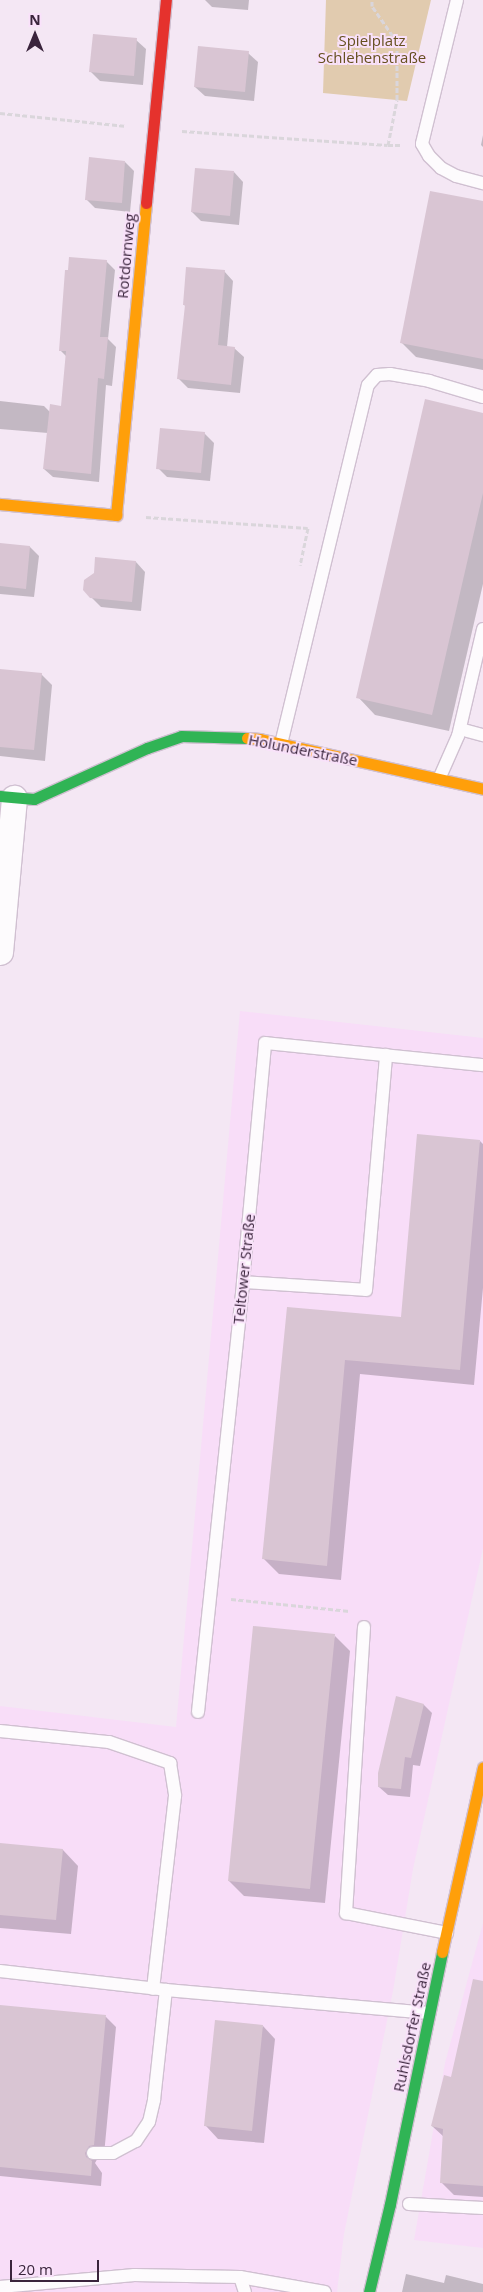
<!DOCTYPE html>
<html>
<head>
<meta charset="utf-8">
<style>
  body { margin:0 }
  #map { position:relative; width:483px; height:2292px; overflow:hidden; background:#f4e7f4; font-family:"Open Sans",sans-serif }
  div>[style] { position:absolute }
  .built>* { inset:0; background:#f8ddf8 }
  .green>* { inset:0; background:#e1cbaf }
  .shadow>* { inset:0; background:#0003 }
  .building>* { inset:0; background:#d9c5d3 }
  .path>* { height:3px; margin-top:-1.5px; transform-origin:0; background:repeating-linear-gradient(90deg,#dad6db 0 5px,transparent 0 7.5px) }
  .roads { filter:drop-shadow(1px 0 #d0c0d1) drop-shadow(-1px 0 #d0c0d1) drop-shadow(0 1px #d0c0d1) drop-shadow(0 -1px #d0c0d1) }
  .lane>* { height:12px; margin:-6px; padding:0 6px; transform-origin:6px; border-radius:6px; background:#fdfbfd }
  .street>* { height:25px; margin:-12.5px; padding:0 12.5px; transform-origin:12.5px; border-radius:12.5px; background:#fdfbfd }
  .fast>* { height:11px; margin:-5.5px; padding:0 5.5px; transform-origin:5.5px; border-radius:5.5px; background:#30b455 }
  .slow>* { height:11px; margin:-5.5px; padding:0 5.5px; transform-origin:5.5px; border-radius:5.5px; background:#ff9f0a }
  .jam>* { height:11px; margin:-5.5px; padding:0 5.5px; transform-origin:5.5px; border-radius:5.5px; background:#e5322d }
  span { translate:-50% -50%; white-space:nowrap; text-align:center; line-height:1.15; -webkit-text-stroke:4px #f9e1fa; paint-order:stroke }
  .park-label { font-size:15px; color:#665020 }
  .street-label { font-size:15px; color:#3a243c }
  .north { position:absolute; left:10px; top:10px; width:50px; height:50px; -webkit-text-stroke:4px #f9e1fa; paint-order:stroke; rotate:0deg; font-size:14px; font-weight:700; line-height:20px; text-align:center; color:#3a243c }
  .north::after { content:''; display:block; margin:auto; width:18px; height:22px; background:#3a243c; clip-path:polygon(50% 0,100% 100%,50% 72%,0 100%) }
  .scale { position:absolute; left:10px; top:2260px; width:89px; height:22px; box-sizing:border-box; border:2px solid #3a243c; border-top:0; padding-left:6px; font-size:15px; line-height:18px; white-space:nowrap; color:#3a243c; -webkit-text-stroke:4px #f9e1fa; paint-order:stroke }
</style>
</head>
<body>
<div id="map">
  <div class="built">
    <i style="clip-path:polygon(240px 1011px,483px 1038px,483px 1548px,413px 1869px,393px 1991px,344px 2234px,337px 2292px,0 2292px,0 1706px,176px 1727px)"></i>
    <i style="clip-path:polygon(483px 1923px,483px 2248px,414px 2240px,445px 2063px)"></i>
  </div>
  <div class="green">
    <i style="clip-path:polygon(326px 0,431px 0,407px 101px,323px 93px)"></i>
  </div>
  <div class="shadow">
    <i style="clip-path:polygon(205px 0,249px 0,248px 10px,212px 7px)"></i>
    <i style="clip-path:polygon(136px 40px,146px 49px,143px 85px,100px 81px,90px 71px)"></i>
    <i style="clip-path:polygon(248px 53px,258px 62px,254px 101px,205px 96px,195px 87px)"></i>
    <i style="clip-path:polygon(483px 135px,483px 147px,481px 145px)"></i>
    <i style="clip-path:polygon(125px 162px,134px 171px,130px 212px,95px 208px,86px 199px)"></i>
    <i style="clip-path:polygon(234px 172px,243px 182px,239px 225px,201px 221px,192px 212px)"></i>
    <i style="clip-path:polygon(483px 202px,483px 370px,416px 357px,401px 342px)"></i>
    <i style="clip-path:polygon(106px 261px,115px 270px,108px 339px,116px 347px,112px 386px,106px 385px,99px 482px,53px 477px,44px 469px,48px 433px,0 429px,0 401px,44px 406px,50px 412px,62px 407px,67px 357px,60px 350px)"></i>
    <i style="clip-path:polygon(224px 271px,233px 281px,227px 347px,234px 348px,244px 357px,240px 393px,188px 388px,179px 379px,187px 307px,184px 305px)"></i>
    <i style="clip-path:polygon(483px 414px,483px 584px,449px 731px,375px 715px,358px 697px)"></i>
    <i style="clip-path:polygon(204px 433px,214px 443px,210px 481px,167px 477px,158px 468px)"></i>
    <i style="clip-path:polygon(0 544px,30px 547px,39px 556px,34px 597px,0 594px)"></i>
    <i style="clip-path:polygon(136px 562px,145px 572px,141px 611px,101px 607px,91px 597px,95px 574px)"></i>
    <i style="clip-path:polygon(0 670px,41px 674px,52px 685px,45px 761px,0 756px)"></i>
    <i style="clip-path:polygon(480px 1141px,483px 1144px,483px 1288px,474px 1385px,360px 1374px,341px 1580px,279px 1574px,264px 1559px,288px 1309px,402px 1319px)"></i>
    <i style="clip-path:polygon(335px 1636px,350px 1651px,325px 1903px,244px 1896px,229px 1881px)"></i>
    <i style="clip-path:polygon(397px 1697px,424px 1705px,432px 1713px,420px 1766px,413px 1765px,410px 1797px,388px 1795px,379px 1787px)"></i>
    <i style="clip-path:polygon(0 1845px,63px 1850px,78px 1866px,71px 1934px,0 1928px)"></i>
    <i style="clip-path:polygon(483px 2005px,483px 2197px,454px 2195px,442px 2183px,444px 2137px,432px 2126px)"></i>
    <i style="clip-path:polygon(0 2007px,106px 2017px,116px 2027px,104px 2155px,99px 2156px,95px 2163px,102px 2173px,101px 2186px,0 2176px)"></i>
    <i style="clip-path:polygon(263px 2026px,275px 2039px,264px 2143px,218px 2139px,206px 2126px)"></i>
    <i style="clip-path:polygon(406px 2274px,444px 2283px,446px 2275px,483px 2284px,483px 2292px,402px 2292px)"></i>
  </div>
  <div class="building">
    <i style="clip-path:polygon(93px 34px,137px 38px,134px 76px,89px 72px)"></i>
    <i style="clip-path:polygon(198px 46px,249px 51px,245px 92px,194px 87px)"></i>
    <i style="clip-path:polygon(89px 157px,125px 161px,122px 203px,85px 200px)"></i>
    <i style="clip-path:polygon(195px 168px,234px 171px,230px 216px,191px 212px)"></i>
    <i style="clip-path:polygon(430px 191px,483px 201px,483px 359px,400px 343px)"></i>
    <i style="clip-path:polygon(69px 257px,107px 260px,100px 337px,108px 337px,104px 379px,98px 378px,91px 474px,43px 469px,50px 404px,61px 406px,66px 351px,59px 351px,65px 270px,68px 270px)"></i>
    <i style="clip-path:polygon(186px 267px,225px 270px,218px 345px,235px 347px,231px 385px,177px 379px,185px 305px,183px 305px)"></i>
    <i style="clip-path:polygon(425px 399px,483px 413px,483px 493px,432px 715px,356px 698px)"></i>
    <i style="clip-path:polygon(160px 428px,205px 432px,201px 473px,156px 469px)"></i>
    <i style="clip-path:polygon(0 543px,30px 546px,26px 589px,0 586px)"></i>
    <i style="clip-path:polygon(95px 557px,136px 561px,132px 602px,90px 598px,83px 590px,84px 580px,94px 573px)"></i>
    <i style="clip-path:polygon(0 669px,42px 673px,34px 750px,0 747px)"></i>
    <i style="clip-path:polygon(417px 1134px,480px 1140px,460px 1370px,345px 1360px,327px 1566px,262px 1559px,287px 1307px,401px 1317px)"></i>
    <i style="clip-path:polygon(253px 1626px,335px 1634px,310px 1889px,228px 1881px)"></i>
    <i style="clip-path:polygon(396px 1696px,424px 1704px,411px 1758px,405px 1757px,401px 1789px,378px 1787px,378px 1773px)"></i>
    <i style="clip-path:polygon(0 1843px,63px 1849px,56px 1920px,0 1915px)"></i>
    <i style="clip-path:polygon(473px 1979px,483px 1981px,483px 2186px,440px 2183px,443px 2129px,431px 2126px,444px 2075px,451px 2077px)"></i>
    <i style="clip-path:polygon(0 2005px,106px 2015px,94px 2145px,89px 2146px,85px 2153px,86px 2157px,92px 2161px,91px 2176px,0 2167px)"></i>
    <i style="clip-path:polygon(215px 2020px,263px 2025px,252px 2131px,204px 2126px)"></i>
  </div>
  <div class="path">
    <i style="left:0;top:113px;width:127px;rotate:5.9deg"></i>
    <i style="left:182px;top:131px;width:206px;rotate:3.9deg"></i>
    <i style="left:388px;top:145px;width:46px;rotate:-78.7deg"></i>
    <i style="left:397px;top:100px;width:58px;rotate:-90deg"></i>
    <i style="left:397px;top:42px;width:44px;rotate:-124.8deg"></i>
    <i style="left:372px;top:6px;width:6px;rotate:-90deg"></i>
    <i style="left:388px;top:145px;width:14px"></i>
    <i style="left:146px;top:517px;width:162px;rotate:3.9deg"></i>
    <i style="left:308px;top:528px;width:38px;rotate:102deg"></i>
    <i style="left:231px;top:1599px;width:119px;rotate:5.8deg"></i>
  </div>
  <div class="roads">
    <div class="lane">
      <i style="left:457px;top:0;width:148px;rotate:103.7deg"></i>
      <i style="left:422px;top:144px;width:14px;rotate:60deg"></i>
      <i style="left:429px;top:156px;width:17px;rotate:45deg"></i>
      <i style="left:441px;top:168px;width:17px;rotate:28deg"></i>
      <i style="left:456px;top:176px;width:28px;rotate:15deg"></i>
      <i style="left:460px;top:729px;width:24px;rotate:15deg"></i>
      <i style="left:281px;top:744px;width:369px;rotate:-76.4deg"></i>
      <i style="left:368px;top:385px;width:13px;rotate:-48deg"></i>
      <i style="left:377px;top:375px;width:13px;rotate:-4deg"></i>
      <i style="left:390px;top:374px;width:40px;rotate:10deg"></i>
      <i style="left:429px;top:381px;width:56px;rotate:16.5deg"></i>
      <i style="left:439px;top:779px;width:47px;rotate:-66.2deg"></i>
      <i style="left:458px;top:736px;width:110px;rotate:-76.8deg"></i>
      <i style="left:243px;top:1282px;width:123px;rotate:3.7deg"></i>
      <i style="left:366px;top:1290px;width:236px;rotate:-85.1deg"></i>
      <i style="left:364px;top:1627px;width:287px;rotate:93.6deg"></i>
      <i style="left:346px;top:1913px;width:103px;rotate:11.2deg"></i>
      <i style="left:198px;top:1712px;width:432px;rotate:-84deg"></i>
      <i style="left:243px;top:1282px;width:240px;rotate:-84.7deg"></i>
      <i style="left:265px;top:1043px;width:219px;rotate:5.8deg"></i>
      <i style="left:0;top:1731px;width:110px;rotate:5.8deg"></i>
      <i style="left:109px;top:1742px;width:65px;rotate:19deg"></i>
      <i style="left:170px;top:1763px;width:33px;rotate:81deg"></i>
      <i style="left:175px;top:1796px;width:194px;rotate:96.5deg"></i>
      <i style="left:0;top:1971px;width:167px;rotate:6.5deg"></i>
      <i style="left:166px;top:1990px;width:264px;rotate:5deg"></i>
      <i style="left:93px;top:2153px;width:20px"></i>
      <i style="left:113px;top:2153px;width:26px;rotate:-28deg"></i>
      <i style="left:136px;top:2141px;width:23px;rotate:-56deg"></i>
      <i style="left:149px;top:2122px;width:23px;rotate:-77deg"></i>
      <i style="left:154px;top:2100px;width:111px;rotate:-83.8deg"></i>
      <i style="left:409px;top:2204px;width:74px;rotate:3.1deg"></i>
      <i style="left:240px;top:2277px;width:16px;rotate:72deg"></i>
      <i style="left:0;top:2287px;width:135px;rotate:-5.1deg"></i>
      <i style="left:134px;top:2275px;width:106px;rotate:1.1deg"></i>
      <i style="left:240px;top:2277px;width:86px;rotate:10deg"></i>
    </div>
    <div class="street">
      <i style="left:0;top:952px;width:155px;rotate:-84.8deg"></i>
    </div>
    <div class="fast">
      <i style="left:0;top:796px;width:34px;rotate:5deg"></i>
      <i style="left:34px;top:799px;width:124px;rotate:-24.3deg"></i>
      <i style="left:147px;top:748px;width:36px;rotate:-19deg"></i>
      <i style="left:181px;top:736px;width:66px;rotate:1.7deg"></i>
      <i style="left:369px;top:2292px;width:90px;rotate:-76.6deg"></i>
      <i style="left:390px;top:2204px;width:257px;rotate:-78.3deg"></i>
    </div>
    <div class="slow">
      <i style="left:0;top:504px;width:117px;rotate:5.4deg"></i>
      <i style="left:116px;top:515px;width:313px;rotate:-84.5deg"></i>
      <i style="left:247px;top:738px;width:13px;rotate:4deg"></i>
      <i style="left:260px;top:739px;width:229px;rotate:12.6deg"></i>
      <i style="left:442px;top:1952px;width:189px;rotate:-77.5deg"></i>
    </div>
    <div class="jam">
      <i style="left:146px;top:203px;width:204px;rotate:-84.4deg"></i>
    </div>
  </div>
  <div class="park-label">
    <span style="left:372px;top:49px">Spielplatz<br>Schlehenstraße</span>
  </div>
  <div class="street-label">
    <span style="left:126px;top:256px;rotate:-85deg">Rotdornweg</span>
    <span style="left:303px;top:750px;rotate:11deg">Holunderstraße</span>
    <span style="left:244px;top:1269px;rotate:-84deg">Teltower Straße</span>
    <span style="left:412px;top:2027px;rotate:-78deg">Ruhlsdorfer Straße</span>
  </div>
  <div class="north">N</div>
  <div class="scale">20 m</div>
</div>
</body>
</html>
